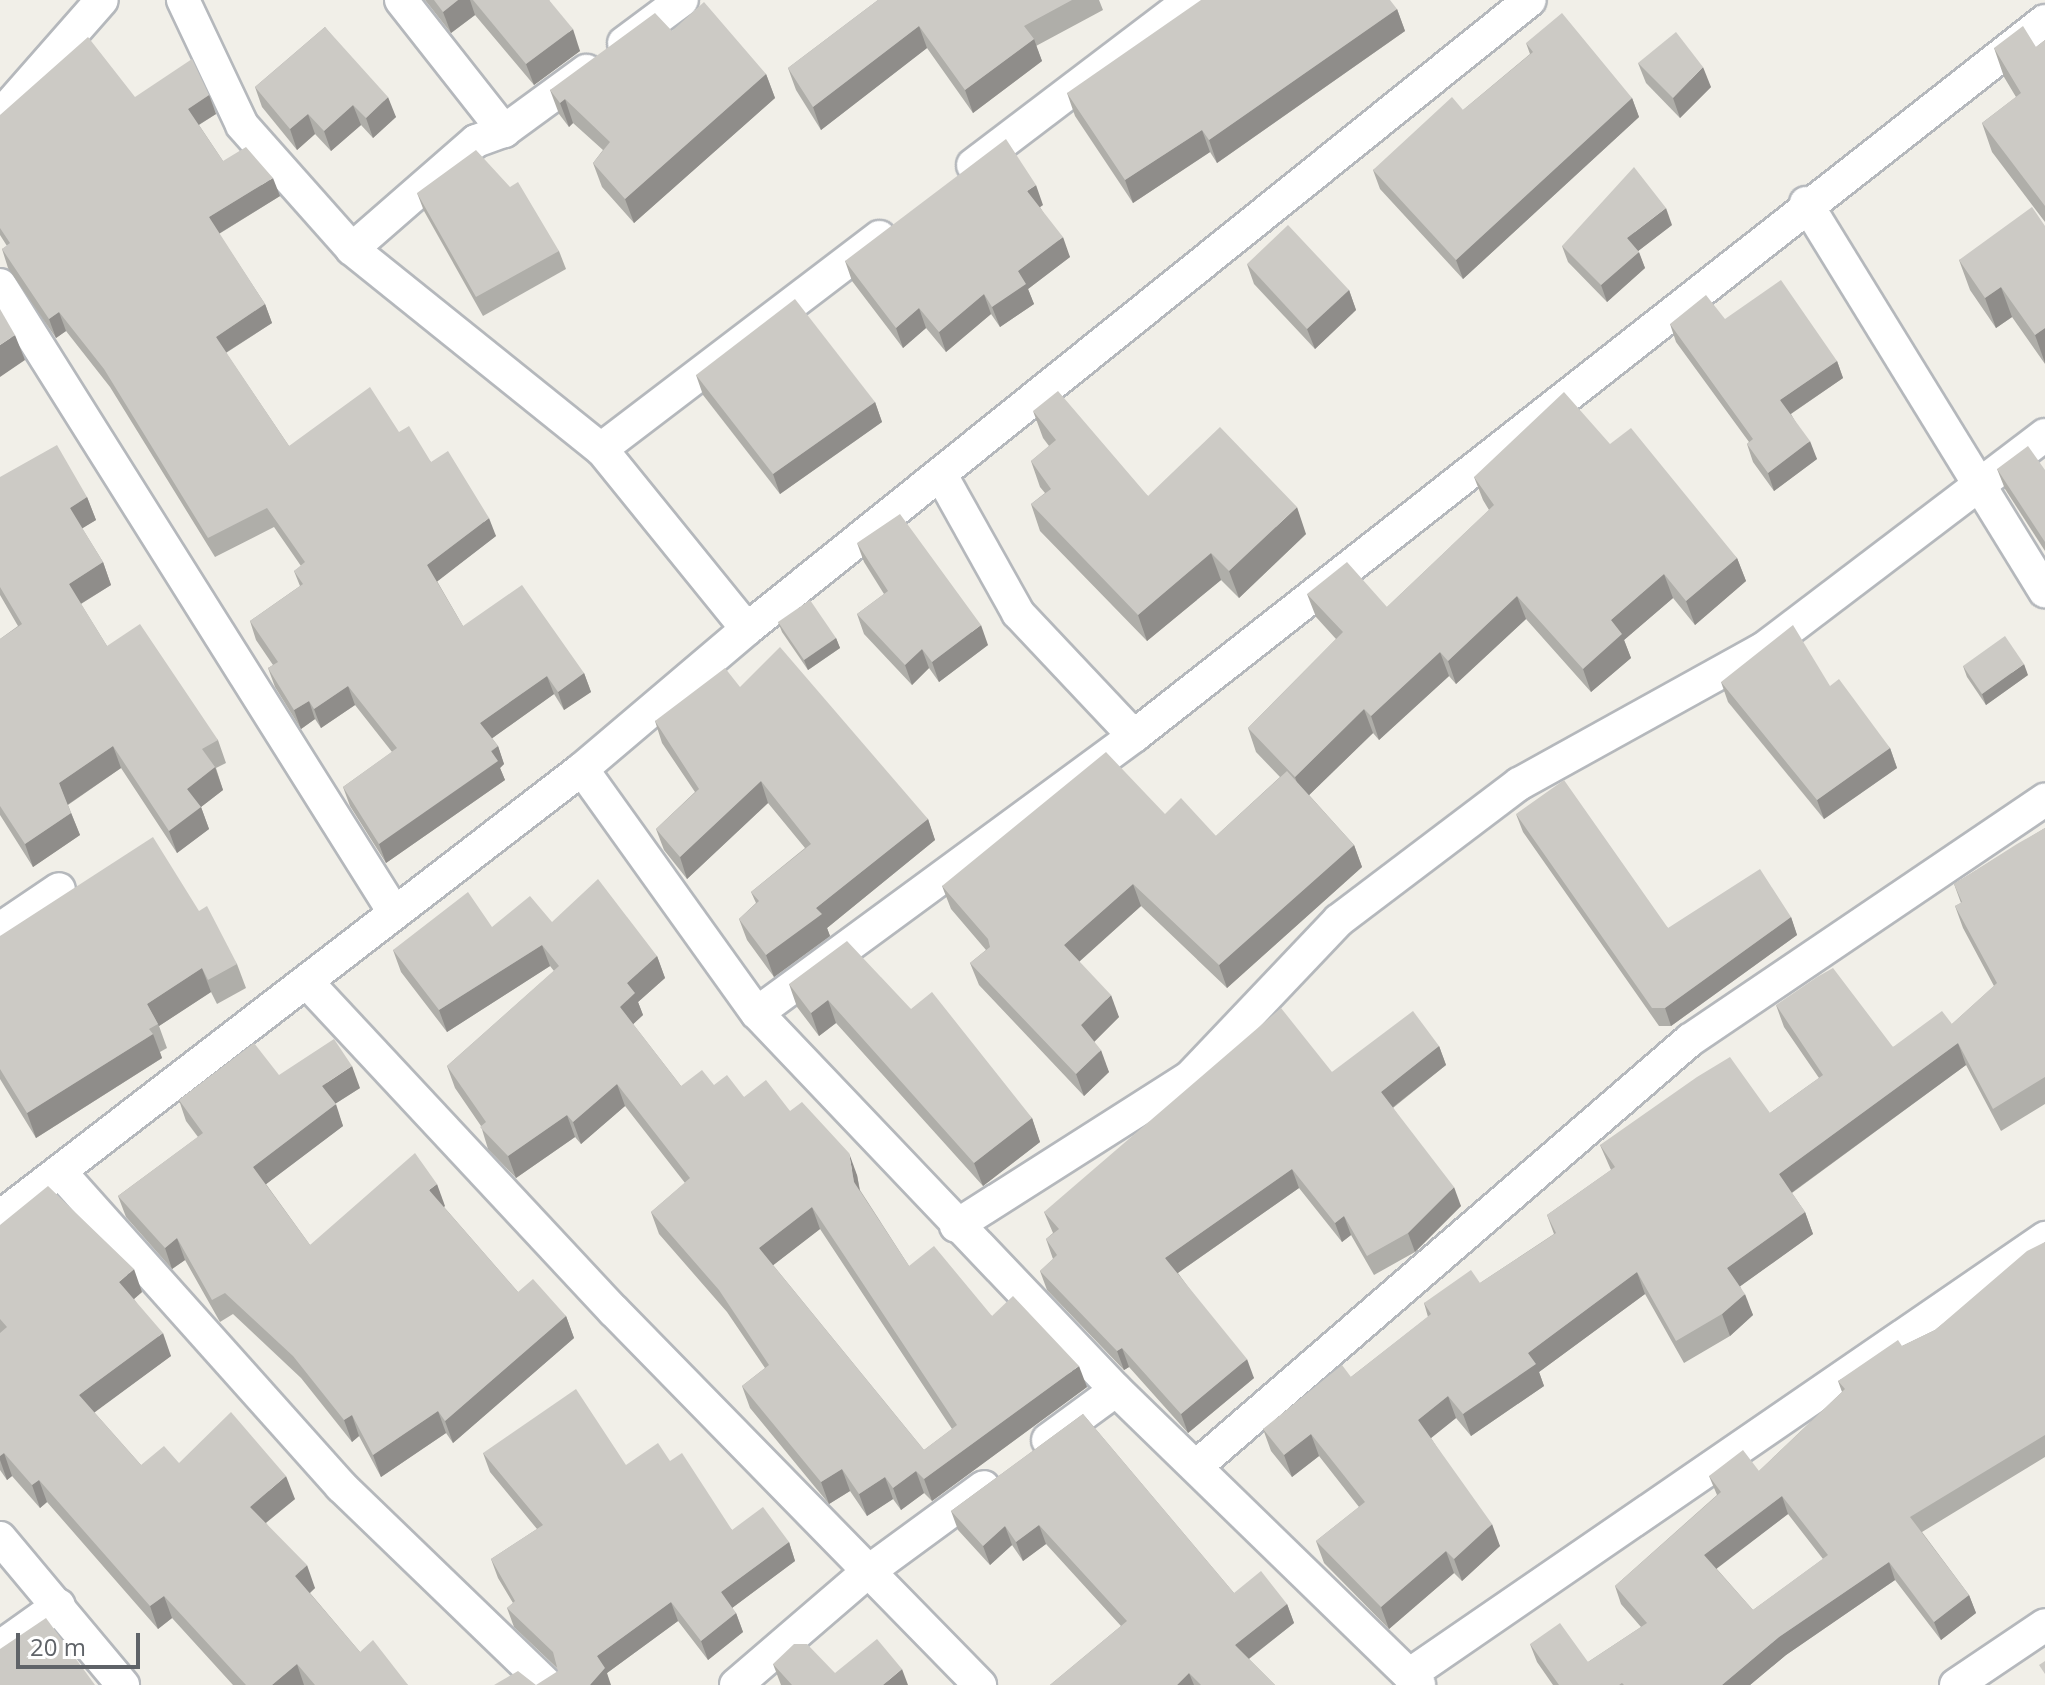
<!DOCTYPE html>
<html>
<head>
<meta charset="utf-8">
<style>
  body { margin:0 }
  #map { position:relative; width:2045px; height:1685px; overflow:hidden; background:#f1efe8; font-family:"Open Sans",sans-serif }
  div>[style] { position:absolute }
  .roads { filter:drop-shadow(2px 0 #b5b8bc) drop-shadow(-2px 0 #b5b8bc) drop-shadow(0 2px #b5b8bc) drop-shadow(0 -2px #b5b8bc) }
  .street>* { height:32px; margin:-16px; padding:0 16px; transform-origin:16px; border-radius:16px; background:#fff }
  .wall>* { inset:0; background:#afaea9 }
  .shaded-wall>* { inset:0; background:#8f8d8a }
  .building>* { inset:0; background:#cccac5 }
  span { translate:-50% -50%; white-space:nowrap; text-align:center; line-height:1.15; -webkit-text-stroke:7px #fff; paint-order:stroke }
  .scale { position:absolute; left:16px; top:1633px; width:124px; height:36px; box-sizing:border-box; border:4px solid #5f6368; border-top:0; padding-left:10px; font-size:24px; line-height:28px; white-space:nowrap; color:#5f6368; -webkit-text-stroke:6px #fff; paint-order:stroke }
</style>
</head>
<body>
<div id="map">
  <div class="roads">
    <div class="street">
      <i style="left:183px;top:0;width:138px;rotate:64.7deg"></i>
      <i style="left:242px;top:125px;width:166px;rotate:48.4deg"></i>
      <i style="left:352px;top:249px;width:319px;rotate:38.8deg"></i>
      <i style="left:401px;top:0;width:167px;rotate:51.8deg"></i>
      <i style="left:624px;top:43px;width:72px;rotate:-36.6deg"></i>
      <i style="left:0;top:116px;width:154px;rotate:-48.7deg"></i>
      <i style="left:973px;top:165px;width:273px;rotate:-37.2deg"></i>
      <i style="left:1806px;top:203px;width:456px;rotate:58.4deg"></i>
      <i style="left:352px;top:249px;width:164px;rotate:-41.1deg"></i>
      <i style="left:476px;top:141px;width:30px;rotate:-20deg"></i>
      <i style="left:504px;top:131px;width:102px;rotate:-36.2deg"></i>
      <i style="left:0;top:285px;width:741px;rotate:57.86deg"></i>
      <i style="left:941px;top:475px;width:158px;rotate:60.8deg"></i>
      <i style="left:1018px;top:613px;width:169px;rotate:46.7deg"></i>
      <i style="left:747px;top:629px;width:1004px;rotate:-38.78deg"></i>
      <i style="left:582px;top:769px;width:300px;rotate:54.4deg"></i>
      <i style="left:757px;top:1013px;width:521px;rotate:46.4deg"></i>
      <i style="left:1116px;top:1390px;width:423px;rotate:44.2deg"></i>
      <i style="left:0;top:929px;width:71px;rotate:-34.1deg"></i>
      <i style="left:307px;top:982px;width:449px;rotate:47deg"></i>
      <i style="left:613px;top:1310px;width:525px;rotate:45.62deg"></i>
      <i style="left:757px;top:1013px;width:468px;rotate:-36.3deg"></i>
      <i style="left:1134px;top:736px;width:1158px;rotate:-38.13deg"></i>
      <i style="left:62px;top:1174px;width:419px;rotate:48.2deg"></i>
      <i style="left:341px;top:1486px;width:286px;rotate:44deg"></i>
      <i style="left:0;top:1217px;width:734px;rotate:-37.59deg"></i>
      <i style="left:582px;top:769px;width:216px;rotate:-40.3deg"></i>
      <i style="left:747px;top:629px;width:232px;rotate:-129deg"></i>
      <i style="left:601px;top:449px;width:350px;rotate:-37.3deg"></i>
      <i style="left:956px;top:1226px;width:277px;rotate:-32.5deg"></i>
      <i style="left:1190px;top:1077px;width:216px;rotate:-46.5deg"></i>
      <i style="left:1339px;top:920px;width:226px;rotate:-37.1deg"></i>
      <i style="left:1519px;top:784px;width:279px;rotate:-29deg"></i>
      <i style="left:1763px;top:649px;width:354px;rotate:-37.2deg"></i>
      <i style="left:1048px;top:1440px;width:84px;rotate:-36.3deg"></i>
      <i style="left:1199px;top:1464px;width:649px;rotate:-40.81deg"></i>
      <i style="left:1690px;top:1040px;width:429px;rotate:-34.1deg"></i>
      <i style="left:0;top:1538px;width:192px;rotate:50.1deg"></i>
      <i style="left:0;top:1647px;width:72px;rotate:-35.4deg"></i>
      <i style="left:1409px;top:1675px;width:772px;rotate:-34.49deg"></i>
      <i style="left:736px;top:1685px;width:170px;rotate:-40.7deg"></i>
      <i style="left:865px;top:1574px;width:147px;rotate:-36.2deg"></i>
      <i style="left:1956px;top:1685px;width:107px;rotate:-34deg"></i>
    </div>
  </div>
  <div class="wall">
    <i style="clip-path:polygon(425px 0,549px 0,580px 51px,534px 85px,475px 15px,451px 33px)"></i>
    <i style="clip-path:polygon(878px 0,1099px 0,1103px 10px,1036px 46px,1042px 61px,973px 113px,927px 48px,821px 130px,796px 90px,788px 68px)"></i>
    <i style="clip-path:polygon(1397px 9px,1405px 31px,1217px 163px,1210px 152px,1133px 203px,1075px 116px,1067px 93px)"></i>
    <i style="clip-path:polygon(325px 27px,396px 117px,373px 138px,361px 125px,331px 151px,315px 134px,297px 150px,262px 107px,255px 87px)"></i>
    <i style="clip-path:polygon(672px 31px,766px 74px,775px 98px,634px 223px,602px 187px,593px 163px,603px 150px,573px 123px,569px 127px,559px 114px,550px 90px)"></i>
    <i style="clip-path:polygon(2045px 40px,2045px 222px,1992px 152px,1982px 123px,2016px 97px,2004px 77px,1994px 48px,2036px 47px)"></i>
    <i style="clip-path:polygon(1526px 43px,1632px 98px,1639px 117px,1463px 279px,1380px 189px,1373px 170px,1463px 110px,1530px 54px)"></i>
    <i style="clip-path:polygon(1638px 63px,1711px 87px,1680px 118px,1646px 83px)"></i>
    <i style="clip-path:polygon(209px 95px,216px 114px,199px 125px,223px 161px,280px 196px,219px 234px,265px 304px,272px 323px,226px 353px,289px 446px,399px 432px,431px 462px,496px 536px,437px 581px,463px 626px,584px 673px,591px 692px,564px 710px,554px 694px,492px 738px,498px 746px,504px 764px,500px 768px,505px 780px,386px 863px,350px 806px,343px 787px,392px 752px,355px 705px,321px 728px,315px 719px,301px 729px,275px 687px,268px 668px,273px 665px,256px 640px,250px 621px,300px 586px,294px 571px,301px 566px,274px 527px,215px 557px,110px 387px,66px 331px,56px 338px,8px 268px,2px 249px,7px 246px,0 235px,0 115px,135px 97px)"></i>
    <i style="clip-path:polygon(417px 193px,559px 251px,566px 269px,483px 316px,424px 211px)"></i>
    <i style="clip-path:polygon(1043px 205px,1040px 207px,1070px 257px,1028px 289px,1034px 304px,1000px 327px,991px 314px,946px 352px,926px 328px,903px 348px,852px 281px,845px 261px)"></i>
    <i style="clip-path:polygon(1672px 225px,1638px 251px,1645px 268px,1607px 302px,1568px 262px,1562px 246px)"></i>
    <i style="clip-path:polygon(2045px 226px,2045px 364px,2012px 317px,1996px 328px,1970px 290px,1959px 260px)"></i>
    <i style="clip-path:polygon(1247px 264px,1349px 290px,1356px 310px,1315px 349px,1254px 284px)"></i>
    <i style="clip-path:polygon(1725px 319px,1837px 361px,1843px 378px,1791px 414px,1817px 459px,1774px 491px,1753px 462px,1747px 444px,1749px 442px,1676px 342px,1670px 324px)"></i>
    <i style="clip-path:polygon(696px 375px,875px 402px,882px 422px,780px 494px,703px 395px)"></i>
    <i style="clip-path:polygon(1033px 411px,1148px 496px,1306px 534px,1239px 598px,1221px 580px,1147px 641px,1040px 531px,1031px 504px,1045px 493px,1040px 487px,1031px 461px,1049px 446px,1043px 438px)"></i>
    <i style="clip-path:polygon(1610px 444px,1737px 558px,1746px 581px,1695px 625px,1673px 598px,1624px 640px,1631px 658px,1591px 692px,1526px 619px,1456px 684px,1449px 676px,1379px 740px,1373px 733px,1309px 795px,1354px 845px,1362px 867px,1227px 988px,1141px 906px,1079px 962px,1119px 1017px,1094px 1042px,1109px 1072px,1084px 1096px,979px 985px,970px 963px,986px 950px,951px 909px,942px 886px,1165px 814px,1216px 836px,1280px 777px,1256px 752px,1248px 728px,1336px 639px,1316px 617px,1307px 594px,1387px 607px,1489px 510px,1483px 500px,1474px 477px)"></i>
    <i style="clip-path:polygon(1997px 469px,2045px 470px,2045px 551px,2005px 489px)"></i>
    <i style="clip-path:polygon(0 477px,87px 497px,96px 520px,82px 528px,103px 562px,111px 585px,81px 604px,107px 646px,218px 740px,226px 763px,216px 768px,223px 790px,201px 807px,209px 829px,177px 853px,121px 768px,68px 805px,80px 835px,33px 867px,0 815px,0 639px,18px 626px,0 595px)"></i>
    <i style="clip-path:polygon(857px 543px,988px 645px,939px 682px,929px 668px,912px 685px,864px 634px,857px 614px,884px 594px,864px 562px)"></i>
    <i style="clip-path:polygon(778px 622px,836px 638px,840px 648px,808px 670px,782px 632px)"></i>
    <i style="clip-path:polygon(1963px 666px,2028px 675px,1986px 705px,1967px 677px)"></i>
    <i style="clip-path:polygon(1721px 682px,1830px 686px,1890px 748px,1897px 768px,1824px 819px,1728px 702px)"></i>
    <i style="clip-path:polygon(740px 687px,928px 819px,935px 840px,827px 928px,830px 936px,774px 977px,747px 940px,739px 919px,756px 903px,751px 892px,805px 848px,768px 803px,687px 879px,664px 850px,656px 829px,695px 792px,662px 743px,655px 721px)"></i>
    <i style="clip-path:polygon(1516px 814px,1668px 928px,1791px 917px,1797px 935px,1671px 1026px,1659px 1026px,1523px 832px)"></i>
    <i style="clip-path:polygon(2045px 828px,2045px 1104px,2001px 1131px,1966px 1065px,1792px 1193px,1805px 1212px,1813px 1234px,1740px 1286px,1753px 1315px,1730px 1336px,1684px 1363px,1645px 1294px,1539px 1372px,1544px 1386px,1471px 1436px,1456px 1418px,1431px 1438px,1500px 1546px,1462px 1581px,1454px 1573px,1389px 1629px,1324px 1563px,1316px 1541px,1359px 1507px,1319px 1456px,1292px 1477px,1271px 1451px,1263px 1429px,1351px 1377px,1428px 1317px,1424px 1303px,1480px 1283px,1554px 1234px,1547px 1215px,1611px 1170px,1600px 1145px,1770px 1113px,1819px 1078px,1784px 1027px,1776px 1005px,1893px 1047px,1952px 1024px,1994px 986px,1963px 928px,1955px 906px,1961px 903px,1954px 884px)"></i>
    <i style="clip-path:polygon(199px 911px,237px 964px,246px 988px,217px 1004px,211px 992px,159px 1026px,167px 1048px,160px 1052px,162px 1058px,36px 1138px,0 1079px,0 936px)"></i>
    <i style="clip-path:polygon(evenodd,552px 922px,657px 956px,665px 978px,638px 1002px,643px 1015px,633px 1024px,681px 1086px,714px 1085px,744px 1097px,790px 1111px,857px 1175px,860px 1190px,909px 1266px,992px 1316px,1087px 1387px,932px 1501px,924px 1493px,901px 1510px,893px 1499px,867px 1516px,850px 1491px,829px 1504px,750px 1408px,742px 1386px,765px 1368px,727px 1312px,659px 1234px,651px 1212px,685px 1183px,625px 1106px,581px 1144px,575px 1137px,516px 1178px,488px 1149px,481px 1126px,455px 1088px,447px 1066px,554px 971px,550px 966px,447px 1032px,401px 972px,393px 950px,492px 927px,552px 922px,820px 1229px,952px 1429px,924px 1450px,773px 1265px,820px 1229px)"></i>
    <i style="clip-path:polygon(789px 984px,911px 1009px,1032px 1118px,1040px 1142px,983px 1186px,836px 1023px,819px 1036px,797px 1007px)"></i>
    <i style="clip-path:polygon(1439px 1046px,1446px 1065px,1393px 1108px,1461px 1206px,1415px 1252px,1374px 1275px,1351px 1235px,1342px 1242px,1299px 1188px,1178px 1273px,1254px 1378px,1188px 1433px,1129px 1367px,1124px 1370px,1047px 1290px,1040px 1271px,1053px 1259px,1046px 1239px,1053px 1233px,1044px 1212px,1332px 1072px)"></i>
    <i style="clip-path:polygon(279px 1075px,360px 1088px,335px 1104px,343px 1126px,266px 1184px,310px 1245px,445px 1206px,444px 1207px,518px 1292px,566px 1316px,574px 1338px,453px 1443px,446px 1433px,381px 1477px,359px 1436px,352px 1442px,301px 1378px,233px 1314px,220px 1322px,185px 1260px,172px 1269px,126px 1217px,118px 1196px,198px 1137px,186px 1121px,179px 1100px)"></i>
    <i style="clip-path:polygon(0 1225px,142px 1292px,134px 1299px,171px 1356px,94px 1412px,141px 1465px,179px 1463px,295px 1499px,266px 1523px,315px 1588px,310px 1593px,360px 1652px,408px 1685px,233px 1685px,172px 1618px,158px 1629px,47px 1502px,40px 1508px,12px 1476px,7px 1480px,0 1470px)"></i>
    <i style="clip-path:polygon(evenodd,2045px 1242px,2045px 1457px,1922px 1532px,1969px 1595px,1976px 1613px,1941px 1640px,1895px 1580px,1786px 1655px,1750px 1685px,1553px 1685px,1537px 1662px,1530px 1644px,1588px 1662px,1641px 1627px,1621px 1604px,1615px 1586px,1717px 1495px,1709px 1476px,1759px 1471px,1842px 1392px,1838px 1381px,1902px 1346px,1935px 1330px,2045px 1242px,1788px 1514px,1823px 1559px,1753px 1610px,1716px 1568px,1788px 1514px)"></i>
    <i style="clip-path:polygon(1083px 1414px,1234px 1593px,1287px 1604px,1294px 1623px,1249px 1659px,1275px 1685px,1050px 1685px,1121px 1626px,1046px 1544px,1023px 1561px,1012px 1545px,990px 1565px,958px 1530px,951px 1511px)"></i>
    <i style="clip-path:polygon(483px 1453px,626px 1465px,670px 1461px,732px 1530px,789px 1542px,795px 1561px,732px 1608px,736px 1613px,743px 1632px,708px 1660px,678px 1621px,607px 1673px,558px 1671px,558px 1669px,514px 1627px,507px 1608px,513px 1603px,498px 1578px,491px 1559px,537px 1529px,490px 1472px)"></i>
    <i style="clip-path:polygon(773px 1664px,835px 1673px,908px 1685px,781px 1685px)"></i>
  </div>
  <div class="shaded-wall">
    <i style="clip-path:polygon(458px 0,470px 0,475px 15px,451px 33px,443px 12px)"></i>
    <i style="clip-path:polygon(1397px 9px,1405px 31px,1217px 163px,1209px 140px)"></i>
    <i style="clip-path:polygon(919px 26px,927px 48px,821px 130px,813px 107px)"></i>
    <i style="clip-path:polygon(573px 29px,580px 51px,534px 85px,526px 64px)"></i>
    <i style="clip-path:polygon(1034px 39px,1042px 61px,973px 113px,965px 90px)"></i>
    <i style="clip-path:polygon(1703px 67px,1711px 87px,1680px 118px,1673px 98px)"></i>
    <i style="clip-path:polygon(766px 74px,775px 98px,634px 223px,625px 199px)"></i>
    <i style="clip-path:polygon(209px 95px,216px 114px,195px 127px,188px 109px)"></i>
    <i style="clip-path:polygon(388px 97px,396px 117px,373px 138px,366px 118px)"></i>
    <i style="clip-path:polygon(1632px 98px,1639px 117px,1463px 279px,1456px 260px)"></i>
    <i style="clip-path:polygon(565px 99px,573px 123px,569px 127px,560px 103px)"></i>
    <i style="clip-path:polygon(353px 105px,361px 125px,331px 151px,324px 131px)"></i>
    <i style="clip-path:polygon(308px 114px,315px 134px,297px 150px,290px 129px)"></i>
    <i style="clip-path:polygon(1202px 130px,1210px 152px,1133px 203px,1125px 180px)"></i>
    <i style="clip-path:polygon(273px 178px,280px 196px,215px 236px,209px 217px)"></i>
    <i style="clip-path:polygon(1036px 185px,1043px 205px,1034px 211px,1027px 191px)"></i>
    <i style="clip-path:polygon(1666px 208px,1672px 225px,1633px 255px,1627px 238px)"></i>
    <i style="clip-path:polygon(1063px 237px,1070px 257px,1028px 289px,1034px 304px,1000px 327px,992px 307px,1018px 271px)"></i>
    <i style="clip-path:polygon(1639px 252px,1645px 268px,1607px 302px,1601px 285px)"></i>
    <i style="clip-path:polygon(2001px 287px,2012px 317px,1996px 328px,1985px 298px)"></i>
    <i style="clip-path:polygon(1349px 290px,1356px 310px,1315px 349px,1307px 329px)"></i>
    <i style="clip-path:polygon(984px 294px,991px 314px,946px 352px,939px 332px)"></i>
    <i style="clip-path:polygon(265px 304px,272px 323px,222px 355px,216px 337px)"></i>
    <i style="clip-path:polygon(919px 308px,926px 328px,903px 348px,896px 328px)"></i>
    <i style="clip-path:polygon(59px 312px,66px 331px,56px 338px,49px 319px)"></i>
    <i style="clip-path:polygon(2045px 328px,2045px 363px,2035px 335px)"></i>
    <i style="clip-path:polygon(15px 335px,25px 360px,0 377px,0 345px)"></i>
    <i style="clip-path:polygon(1837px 361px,1843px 378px,1786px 417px,1780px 400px)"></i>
    <i style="clip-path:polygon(875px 402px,882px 422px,780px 494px,773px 474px)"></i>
    <i style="clip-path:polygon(1810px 441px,1817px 459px,1774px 491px,1768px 473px)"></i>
    <i style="clip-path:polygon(87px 497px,96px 520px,78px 531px,70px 508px)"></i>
    <i style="clip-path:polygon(1297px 507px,1306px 534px,1239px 598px,1229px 571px)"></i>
    <i style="clip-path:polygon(489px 518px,496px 536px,434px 584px,427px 565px)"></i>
    <i style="clip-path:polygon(1211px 553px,1221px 580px,1147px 641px,1138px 615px)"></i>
    <i style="clip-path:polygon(1737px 558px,1746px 581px,1695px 625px,1686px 601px)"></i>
    <i style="clip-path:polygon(103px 562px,111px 585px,77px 606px,69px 584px)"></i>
    <i style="clip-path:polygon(1664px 574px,1673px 598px,1624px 640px,1631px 658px,1591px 692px,1583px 669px,1611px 620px)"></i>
    <i style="clip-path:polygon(1517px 596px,1526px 619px,1456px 684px,1448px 661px)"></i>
    <i style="clip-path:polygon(981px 625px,988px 645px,939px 682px,932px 662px)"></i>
    <i style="clip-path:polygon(836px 638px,840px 648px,808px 670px,804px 660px)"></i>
    <i style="clip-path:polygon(922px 649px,929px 668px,912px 685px,905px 665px)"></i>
    <i style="clip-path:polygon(1440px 652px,1449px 676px,1379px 740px,1371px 716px)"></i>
    <i style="clip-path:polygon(2024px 664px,2028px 675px,1986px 705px,1982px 694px)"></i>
    <i style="clip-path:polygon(584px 673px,591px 692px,564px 710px,558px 692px)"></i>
    <i style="clip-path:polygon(547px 676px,554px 694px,487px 742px,480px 723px)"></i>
    <i style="clip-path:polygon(348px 686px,355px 705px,321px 728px,314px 709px)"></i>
    <i style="clip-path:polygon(309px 701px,315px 719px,301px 729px,294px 710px)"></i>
    <i style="clip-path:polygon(1364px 709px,1373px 733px,1303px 801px,1295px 777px)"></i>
    <i style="clip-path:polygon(113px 746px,121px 768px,67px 805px,59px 783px)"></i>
    <i style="clip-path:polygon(498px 746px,504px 764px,500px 768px,505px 780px,386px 863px,379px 844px)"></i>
    <i style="clip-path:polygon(1890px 748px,1897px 768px,1824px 819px,1817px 800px)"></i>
    <i style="clip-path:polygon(215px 767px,223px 790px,201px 807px,209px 829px,177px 853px,169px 831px,187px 789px)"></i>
    <i style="clip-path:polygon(761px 781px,768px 803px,687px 879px,680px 857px)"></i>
    <i style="clip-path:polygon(71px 813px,80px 835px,33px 867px,25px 844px)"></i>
    <i style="clip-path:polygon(928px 819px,935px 840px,827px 928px,830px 936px,774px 977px,766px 955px,816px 908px)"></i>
    <i style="clip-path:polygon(1354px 845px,1362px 867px,1227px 988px,1219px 965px)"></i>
    <i style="clip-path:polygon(1133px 884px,1141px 906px,1072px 968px,1064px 945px)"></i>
    <i style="clip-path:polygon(1791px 917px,1797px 935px,1671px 1026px,1665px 1008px)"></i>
    <i style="clip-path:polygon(542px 945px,550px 966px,447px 1032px,439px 1010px)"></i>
    <i style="clip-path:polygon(657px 956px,665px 978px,638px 1002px,643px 1015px,628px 1029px,620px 1007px,627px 983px)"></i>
    <i style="clip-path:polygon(202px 968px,211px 992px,159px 1026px,147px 1004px)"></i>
    <i style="clip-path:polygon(1111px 995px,1119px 1017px,1089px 1047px,1081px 1025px)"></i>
    <i style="clip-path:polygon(828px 1000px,836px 1023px,819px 1036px,811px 1013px)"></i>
    <i style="clip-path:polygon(153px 1034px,162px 1058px,36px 1138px,27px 1113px)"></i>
    <i style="clip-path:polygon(1958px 1043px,1966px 1065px,1787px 1196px,1779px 1174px)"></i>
    <i style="clip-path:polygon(1439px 1046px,1446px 1065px,1388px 1111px,1381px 1092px)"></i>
    <i style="clip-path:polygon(1101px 1050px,1109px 1072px,1084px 1096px,1076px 1074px)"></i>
    <i style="clip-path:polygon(352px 1066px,360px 1088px,330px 1107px,322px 1086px)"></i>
    <i style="clip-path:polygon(617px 1084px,625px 1106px,581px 1144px,573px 1122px)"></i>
    <i style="clip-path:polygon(336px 1104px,343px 1126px,261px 1188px,253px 1167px)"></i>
    <i style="clip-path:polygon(567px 1115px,575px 1137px,516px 1178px,508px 1156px)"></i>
    <i style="clip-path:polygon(1032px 1118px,1040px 1142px,983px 1186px,974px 1163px)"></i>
    <i style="clip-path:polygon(849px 1153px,857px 1175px,862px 1204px,854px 1182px)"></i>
    <i style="clip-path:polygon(1292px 1169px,1299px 1188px,1172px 1277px,1165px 1258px)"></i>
    <i style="clip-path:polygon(437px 1184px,445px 1206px,437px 1212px,429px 1190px)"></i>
    <i style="clip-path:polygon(1454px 1187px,1461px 1206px,1415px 1252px,1408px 1233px)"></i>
    <i style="clip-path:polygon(812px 1207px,820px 1229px,767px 1270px,759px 1248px)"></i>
    <i style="clip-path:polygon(1805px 1212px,1813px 1234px,1735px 1290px,1727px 1268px)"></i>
    <i style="clip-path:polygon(1344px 1216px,1351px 1235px,1342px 1242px,1335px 1223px)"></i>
    <i style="clip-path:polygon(177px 1238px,185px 1260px,172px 1269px,165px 1248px)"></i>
    <i style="clip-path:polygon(134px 1269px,142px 1292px,127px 1305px,119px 1282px)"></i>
    <i style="clip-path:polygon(1637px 1272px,1645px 1294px,1539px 1372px,1544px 1386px,1471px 1436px,1463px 1414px,1528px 1353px)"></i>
    <i style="clip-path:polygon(1745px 1294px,1753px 1315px,1730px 1336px,1722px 1314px)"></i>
    <i style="clip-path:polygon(566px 1316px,574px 1338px,453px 1443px,445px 1421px)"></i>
    <i style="clip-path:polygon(163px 1333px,171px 1356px,87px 1418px,79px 1395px)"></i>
    <i style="clip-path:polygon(1122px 1348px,1129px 1367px,1124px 1370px,1117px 1351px)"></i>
    <i style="clip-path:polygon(1247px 1359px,1254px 1378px,1188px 1433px,1181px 1414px)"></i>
    <i style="clip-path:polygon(1079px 1366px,1087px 1387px,932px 1501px,924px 1479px)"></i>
    <i style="clip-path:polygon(1448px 1396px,1456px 1418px,1426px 1442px,1418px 1420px)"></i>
    <i style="clip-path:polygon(438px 1411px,446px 1433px,381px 1477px,373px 1455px)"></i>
    <i style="clip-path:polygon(352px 1415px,359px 1436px,352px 1442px,344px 1420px)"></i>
    <i style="clip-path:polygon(1311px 1434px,1319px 1456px,1292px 1477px,1284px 1455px)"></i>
    <i style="clip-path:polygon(4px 1453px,12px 1476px,7px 1480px,0 1460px,0 1456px)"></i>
    <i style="clip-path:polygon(842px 1469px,850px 1491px,829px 1504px,821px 1482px)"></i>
    <i style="clip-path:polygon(916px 1471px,924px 1493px,901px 1510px,893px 1488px)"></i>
    <i style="clip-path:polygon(286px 1476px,295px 1499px,258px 1529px,250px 1507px)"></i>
    <i style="clip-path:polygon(885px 1477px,893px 1499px,867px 1516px,859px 1494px)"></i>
    <i style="clip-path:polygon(39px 1480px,47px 1502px,40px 1508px,32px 1485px)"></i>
    <i style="clip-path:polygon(1782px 1496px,1788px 1514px,1711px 1573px,1704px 1555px)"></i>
    <i style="clip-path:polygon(1492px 1524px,1500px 1546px,1462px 1581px,1454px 1559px)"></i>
    <i style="clip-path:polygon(1039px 1525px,1046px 1544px,1023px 1561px,1016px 1542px)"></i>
    <i style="clip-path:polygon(1005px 1526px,1012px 1545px,990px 1565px,983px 1546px)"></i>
    <i style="clip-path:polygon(789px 1542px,795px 1561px,728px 1611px,721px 1592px)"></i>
    <i style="clip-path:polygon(1446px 1551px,1454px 1573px,1389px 1629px,1381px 1607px)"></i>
    <i style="clip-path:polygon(1889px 1562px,1895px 1580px,1786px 1655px,1750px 1685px,1722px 1685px,1779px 1637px)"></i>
    <i style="clip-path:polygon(307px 1565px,315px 1588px,304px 1598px,295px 1576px)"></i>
    <i style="clip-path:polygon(1969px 1595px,1976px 1613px,1941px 1640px,1934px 1622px)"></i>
    <i style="clip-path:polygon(164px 1596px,172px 1618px,158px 1629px,150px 1606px)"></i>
    <i style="clip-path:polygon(671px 1602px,678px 1621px,607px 1673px,611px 1685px,590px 1685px,597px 1656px)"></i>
    <i style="clip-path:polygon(1287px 1604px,1294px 1623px,1242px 1664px,1235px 1645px)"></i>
    <i style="clip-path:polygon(736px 1613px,743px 1632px,708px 1660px,701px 1641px)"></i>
    <i style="clip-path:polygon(297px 1664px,304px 1685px,272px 1685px)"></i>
    <i style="clip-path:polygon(902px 1669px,908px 1685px,883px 1685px)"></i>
    <i style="clip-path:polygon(1189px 1673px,1194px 1685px,1177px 1685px)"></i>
  </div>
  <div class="building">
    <i style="clip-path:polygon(434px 0,458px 0,443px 12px)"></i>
    <i style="clip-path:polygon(473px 0,549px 0,573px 29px,526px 64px)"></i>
    <i style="clip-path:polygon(878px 0,1072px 0,1024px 26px,1034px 39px,965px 90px,919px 26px,813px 107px,788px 68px)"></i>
    <i style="clip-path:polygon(1201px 0,1390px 0,1397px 9px,1209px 140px,1202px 130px,1125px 180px,1067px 93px)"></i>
    <i style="clip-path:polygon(704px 2px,766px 74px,625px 199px,593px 163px,610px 142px,565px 99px,560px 103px,550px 90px,655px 13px,672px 31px)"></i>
    <i style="clip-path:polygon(1562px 13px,1632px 98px,1456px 260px,1373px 170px,1452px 97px,1463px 110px,1533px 52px,1526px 43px)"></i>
    <i style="clip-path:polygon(2023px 26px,2036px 47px,2045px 40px,2045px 206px,1982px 123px,2021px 93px,1994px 48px)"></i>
    <i style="clip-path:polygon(325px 27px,388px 97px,366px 118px,353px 105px,324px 131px,308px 114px,290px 129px,255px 87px)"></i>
    <i style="clip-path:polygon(1676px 32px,1703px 67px,1673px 98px,1638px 63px)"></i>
    <i style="clip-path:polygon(88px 37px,135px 97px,192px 59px,209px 95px,188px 109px,223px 161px,246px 147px,273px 178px,209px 217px,265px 304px,216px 337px,289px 446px,370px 387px,399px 432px,409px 426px,431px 462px,448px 451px,489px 518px,427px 565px,463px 626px,522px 585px,584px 673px,558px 692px,547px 676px,480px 723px,498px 746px,491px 751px,498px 761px,379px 844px,343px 787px,397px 748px,348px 686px,314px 709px,309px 701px,294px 710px,268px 668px,278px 662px,250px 621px,303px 584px,294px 571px,305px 562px,267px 508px,208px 538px,104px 369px,59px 312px,49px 319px,2px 249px,10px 243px,0 228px,0 115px)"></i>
    <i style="clip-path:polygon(1006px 139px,1036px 185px,1027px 191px,1063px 237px,1018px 271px,1026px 284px,992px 307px,984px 294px,939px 332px,919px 308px,896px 328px,845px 261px)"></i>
    <i style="clip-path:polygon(476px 150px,510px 187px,518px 182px,559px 251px,476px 297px,417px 193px)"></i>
    <i style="clip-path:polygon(1634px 167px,1666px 208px,1627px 238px,1639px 252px,1601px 285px,1562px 246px)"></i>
    <i style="clip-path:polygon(2032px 207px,2045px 226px,2045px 328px,2035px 335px,2001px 287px,1985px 298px,1959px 260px)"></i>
    <i style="clip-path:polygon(1288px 225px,1349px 290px,1307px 329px,1247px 264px)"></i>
    <i style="clip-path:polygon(1781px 280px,1837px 361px,1780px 400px,1810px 441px,1768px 473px,1747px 444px,1753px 439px,1670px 324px,1706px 295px,1725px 319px)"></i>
    <i style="clip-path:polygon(795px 299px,875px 402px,773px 474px,696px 375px)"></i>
    <i style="clip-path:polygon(0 309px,15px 335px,0 345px)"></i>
    <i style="clip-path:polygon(1058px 391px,1148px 496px,1220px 427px,1297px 507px,1229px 571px,1211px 553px,1138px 615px,1031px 504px,1051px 489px,1031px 461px,1056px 440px,1033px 411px)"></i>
    <i style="clip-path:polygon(1564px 392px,1610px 444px,1631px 428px,1737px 558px,1686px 601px,1664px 574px,1611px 620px,1622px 634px,1583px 669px,1517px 596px,1448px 661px,1440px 652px,1371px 716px,1364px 709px,1295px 777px,1248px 728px,1343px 632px,1307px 594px,1347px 562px,1387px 607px,1494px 505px,1474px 477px)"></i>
    <i style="clip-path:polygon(57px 445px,87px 497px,70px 508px,103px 562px,69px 584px,107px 646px,140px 624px,218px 740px,202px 749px,215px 767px,187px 789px,201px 807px,169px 831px,113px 746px,59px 783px,71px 813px,25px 844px,0 806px,0 639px,22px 624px,0 587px,0 477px)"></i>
    <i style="clip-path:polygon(2028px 446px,2045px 470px,2045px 542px,1997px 469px)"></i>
    <i style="clip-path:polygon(900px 514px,981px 625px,932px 662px,922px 649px,905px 665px,857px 614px,888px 591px,857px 543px)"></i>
    <i style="clip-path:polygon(810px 600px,836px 638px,804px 660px,778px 622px)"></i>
    <i style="clip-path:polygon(1793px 625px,1830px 686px,1839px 679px,1890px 748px,1817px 800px,1721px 682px)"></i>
    <i style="clip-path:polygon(2005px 636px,2024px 664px,1982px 694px,1963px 666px)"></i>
    <i style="clip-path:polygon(780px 647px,928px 819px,816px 908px,822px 914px,766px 955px,739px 919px,759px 901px,751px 892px,811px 844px,761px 781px,680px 857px,656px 829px,699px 789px,655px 721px,725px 668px,740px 687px)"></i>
    <i style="clip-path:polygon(1106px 752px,1165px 814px,1181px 798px,1216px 836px,1287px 771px,1354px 845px,1219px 965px,1133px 884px,1064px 945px,1111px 995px,1081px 1025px,1101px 1050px,1076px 1074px,970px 963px,990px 947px,988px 939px,942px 886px)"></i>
    <i style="clip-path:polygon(1564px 780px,1668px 928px,1760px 869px,1791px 917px,1665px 1008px,1652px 1008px,1516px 814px)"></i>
    <i style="clip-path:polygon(2045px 828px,2045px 1077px,1993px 1109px,1958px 1043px,1779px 1174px,1805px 1212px,1727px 1268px,1745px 1294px,1722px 1314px,1676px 1341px,1637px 1272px,1528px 1353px,1536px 1364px,1463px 1414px,1448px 1396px,1418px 1420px,1492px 1524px,1454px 1559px,1446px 1551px,1381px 1607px,1316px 1541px,1365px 1502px,1311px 1434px,1284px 1455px,1263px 1429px,1342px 1365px,1351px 1377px,1431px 1314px,1424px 1303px,1471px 1270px,1480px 1283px,1556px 1233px,1547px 1215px,1615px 1167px,1600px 1145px,1697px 1077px,1730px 1057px,1770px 1113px,1823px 1075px,1776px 1005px,1817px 977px,1833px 968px,1893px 1047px,1942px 1011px,1952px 1024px,1997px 983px,1955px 906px,1962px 902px,1954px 884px,2017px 844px)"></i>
    <i style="clip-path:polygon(153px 837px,199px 911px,207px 906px,237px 964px,208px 980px,202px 968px,147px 1004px,158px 1024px,149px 1029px,153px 1034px,27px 1113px,0 1069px,0 936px)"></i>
    <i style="clip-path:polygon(evenodd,598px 879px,657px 956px,627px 983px,635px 993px,620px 1007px,681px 1086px,702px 1070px,714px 1085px,727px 1075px,744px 1097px,766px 1080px,790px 1111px,802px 1102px,849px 1153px,854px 1182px,909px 1266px,934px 1246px,992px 1316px,1013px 1296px,1079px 1366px,924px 1479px,916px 1471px,893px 1488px,885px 1477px,859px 1494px,842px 1469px,821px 1482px,742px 1386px,769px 1365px,719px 1290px,651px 1212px,690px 1178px,617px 1084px,573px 1122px,567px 1115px,508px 1156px,480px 1127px,486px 1122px,447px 1066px,559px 966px,542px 945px,439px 1010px,393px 950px,468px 892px,492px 927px,530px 896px,552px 922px,598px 879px,812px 1207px,957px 1425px,924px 1450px,759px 1248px,812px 1207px)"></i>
    <i style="clip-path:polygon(847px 941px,911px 1009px,932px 992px,1032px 1118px,974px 1163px,828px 1000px,811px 1013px,789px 984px)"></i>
    <i style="clip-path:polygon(1281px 1008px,1332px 1072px,1413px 1011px,1439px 1046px,1381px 1092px,1454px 1187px,1408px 1233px,1367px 1256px,1344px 1216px,1335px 1223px,1292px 1169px,1165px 1258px,1247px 1359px,1181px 1414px,1122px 1348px,1117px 1351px,1040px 1271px,1057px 1255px,1046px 1239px,1059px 1229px,1044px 1212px)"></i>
    <i style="clip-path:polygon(334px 1039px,352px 1066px,322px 1086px,336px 1104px,253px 1167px,310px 1245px,415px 1153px,437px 1184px,429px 1190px,518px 1292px,533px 1279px,566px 1316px,445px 1421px,438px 1411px,373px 1455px,352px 1415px,344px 1420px,293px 1356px,225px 1293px,212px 1300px,177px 1238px,165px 1248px,118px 1196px,203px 1133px,179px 1100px,254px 1043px,279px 1075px)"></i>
    <i style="clip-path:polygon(48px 1186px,134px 1269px,119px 1282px,163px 1333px,79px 1395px,141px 1465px,164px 1446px,179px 1463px,231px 1412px,286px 1476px,250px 1507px,307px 1565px,295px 1576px,360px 1652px,373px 1640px,408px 1685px,315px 1685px,297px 1664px,272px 1685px,246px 1685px,164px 1596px,150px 1606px,39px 1480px,32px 1485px,4px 1453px,0 1456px,0 1333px,7px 1327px,0 1319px,0 1225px)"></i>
    <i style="clip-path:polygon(evenodd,2045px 1242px,2045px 1435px,1910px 1517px,1969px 1595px,1934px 1622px,1889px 1562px,1779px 1637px,1722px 1685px,1624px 1685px,1622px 1683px,1619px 1685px,1559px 1685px,1530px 1644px,1560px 1623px,1588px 1662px,1647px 1623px,1615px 1586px,1721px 1492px,1709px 1476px,1743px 1450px,1759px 1471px,1845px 1389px,1838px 1381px,1898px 1340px,1902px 1346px,1935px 1330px,2027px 1251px,2045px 1242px,1782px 1496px,1828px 1555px,1753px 1610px,1704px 1555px,1782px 1496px)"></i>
    <i style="clip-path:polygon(576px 1389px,626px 1465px,658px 1443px,670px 1461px,682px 1453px,732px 1530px,763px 1507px,789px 1542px,721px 1592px,736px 1613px,701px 1641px,671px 1602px,597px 1656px,605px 1668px,590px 1685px,494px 1685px,518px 1671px,536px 1685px,558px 1671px,553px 1652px,507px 1608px,515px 1601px,491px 1559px,543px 1525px,483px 1453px)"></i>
    <i style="clip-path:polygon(1083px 1414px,1234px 1593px,1261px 1571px,1287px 1604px,1235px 1645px,1275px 1685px,1201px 1685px,1189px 1673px,1177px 1685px,1050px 1685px,1127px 1621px,1039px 1525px,1016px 1542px,1005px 1526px,983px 1546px,951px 1511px)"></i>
    <i style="clip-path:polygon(46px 1618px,95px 1685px,0 1685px,0 1649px)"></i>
    <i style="clip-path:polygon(877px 1639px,902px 1669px,883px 1685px,792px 1685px,773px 1664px,794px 1644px,807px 1644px,835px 1673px)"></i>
    <i style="clip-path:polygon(2045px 1661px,2045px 1674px,2039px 1665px)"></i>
  </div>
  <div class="scale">20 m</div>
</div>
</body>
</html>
